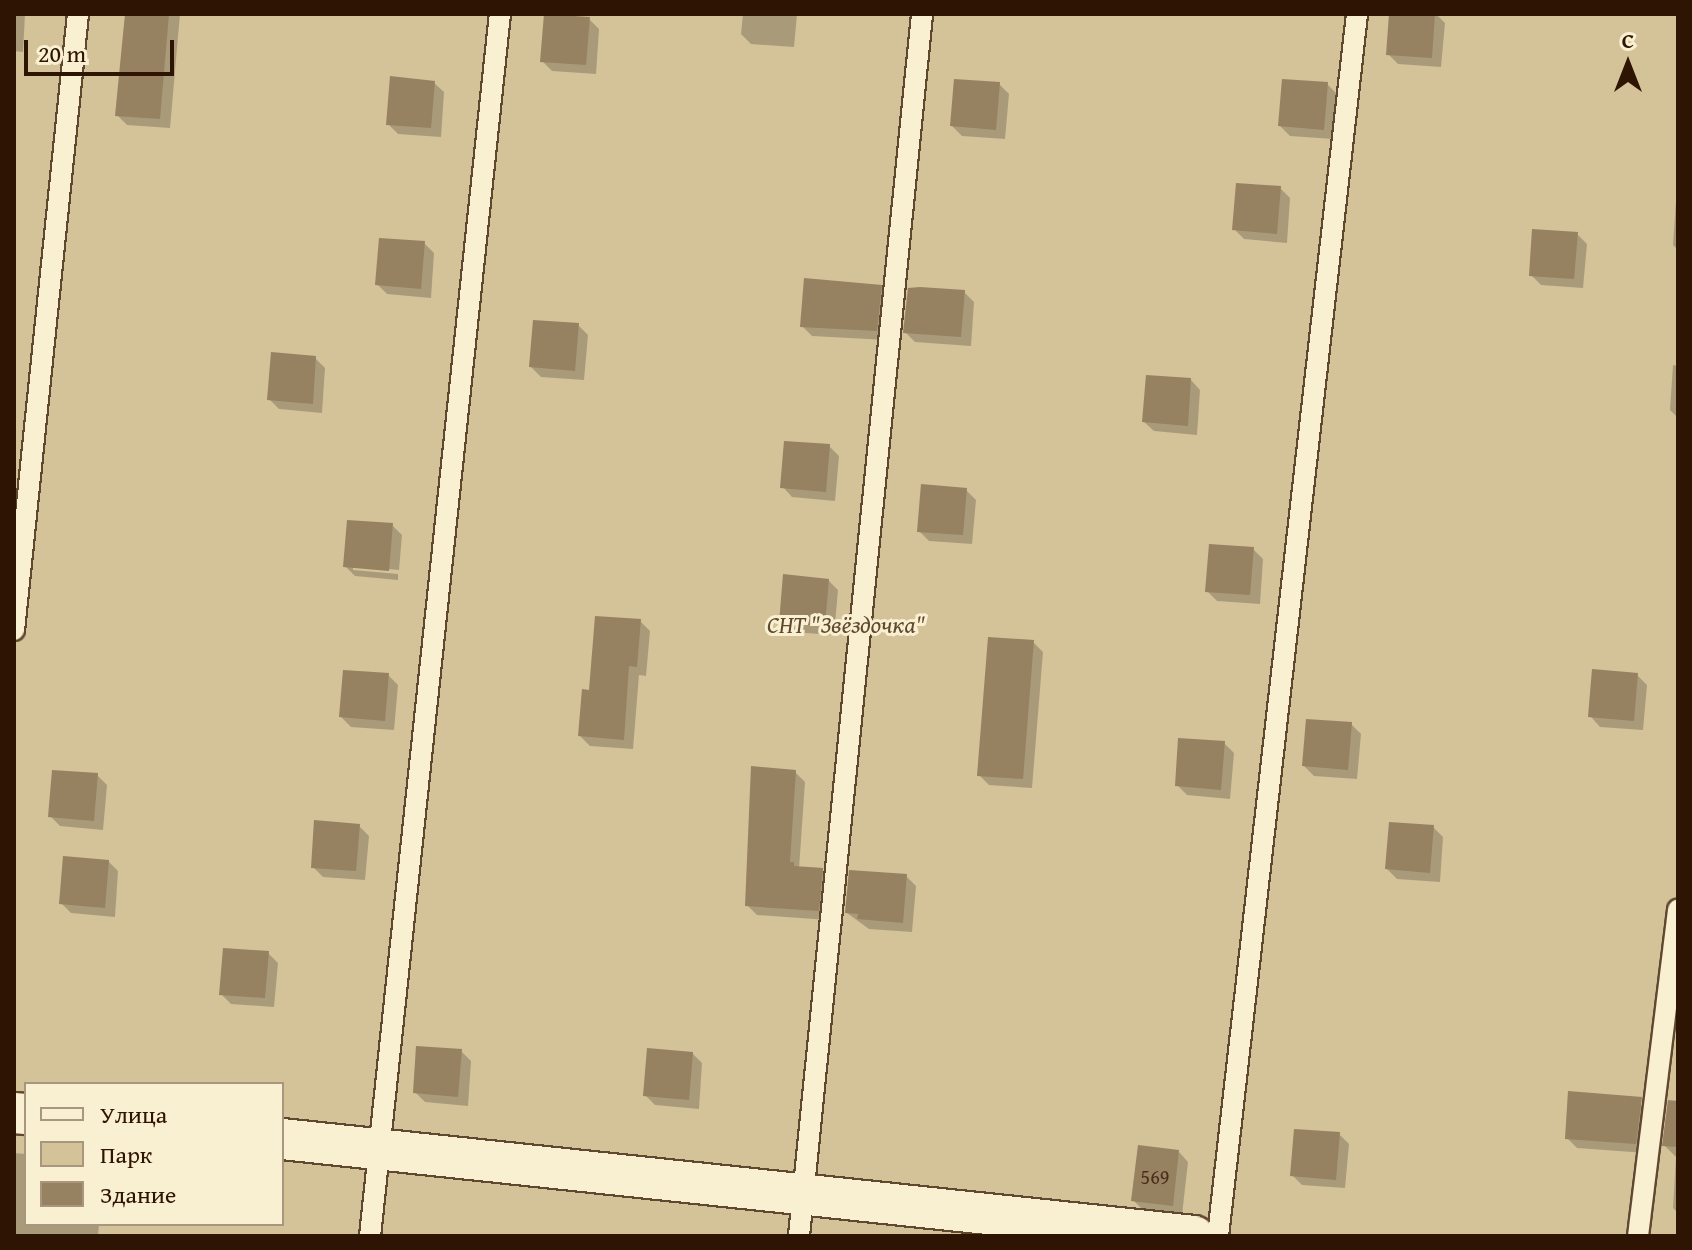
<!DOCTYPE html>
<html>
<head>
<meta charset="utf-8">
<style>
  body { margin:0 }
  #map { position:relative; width:1692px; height:1250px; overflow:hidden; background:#f6e6b8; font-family:"Gentium Book Plus",serif }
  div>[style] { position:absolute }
  .green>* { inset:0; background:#d4c299 }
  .shadow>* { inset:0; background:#0003 }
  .building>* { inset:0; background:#968161 }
  .roads { filter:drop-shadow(2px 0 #604830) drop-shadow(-2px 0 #604830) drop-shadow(0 2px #604830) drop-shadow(0 -2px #604830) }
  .service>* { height:20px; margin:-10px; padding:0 10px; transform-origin:10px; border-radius:10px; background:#f9efd1 }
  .minor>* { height:40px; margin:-20px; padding:0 20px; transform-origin:20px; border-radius:20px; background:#f9efd1 }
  span { translate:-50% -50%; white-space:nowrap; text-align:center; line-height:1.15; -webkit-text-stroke:6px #f9efd1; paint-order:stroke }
  .number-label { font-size:20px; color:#482f1a }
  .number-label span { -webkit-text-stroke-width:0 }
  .park-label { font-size:24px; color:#60482f; font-style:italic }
  .frame { position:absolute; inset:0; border:16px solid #2e1402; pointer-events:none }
  .legend { position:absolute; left:24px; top:1082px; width:260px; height:144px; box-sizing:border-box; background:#f9efd1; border:2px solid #a8977e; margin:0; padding:10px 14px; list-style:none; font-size:24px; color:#2e1402 }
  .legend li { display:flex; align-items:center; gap:16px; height:40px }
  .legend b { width:40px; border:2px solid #a8977e }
  .north { position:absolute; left:1588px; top:24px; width:80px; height:80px; -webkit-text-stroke:6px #f9efd1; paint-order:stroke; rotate:0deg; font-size:22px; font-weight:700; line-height:32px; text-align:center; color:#2e1402 }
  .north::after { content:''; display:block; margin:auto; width:28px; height:36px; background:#2e1402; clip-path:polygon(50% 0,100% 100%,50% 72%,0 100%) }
  .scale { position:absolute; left:24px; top:40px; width:150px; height:36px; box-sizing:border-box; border:4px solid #2e1402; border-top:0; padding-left:10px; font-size:24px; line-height:28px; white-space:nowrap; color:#2e1402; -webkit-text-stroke:6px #f9efd1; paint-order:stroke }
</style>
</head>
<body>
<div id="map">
  <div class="green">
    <i style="clip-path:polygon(evenodd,14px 14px,1678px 14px,1678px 1236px,14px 1236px,14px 14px,26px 1084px,282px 1084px,282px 1224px,26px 1224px,26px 1084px)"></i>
  </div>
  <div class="shadow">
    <i style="clip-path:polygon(14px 14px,25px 14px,23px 52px,14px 51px)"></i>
    <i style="clip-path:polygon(126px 14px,180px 14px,170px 128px,127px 125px,117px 115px)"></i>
    <i style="clip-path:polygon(743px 14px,797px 14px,794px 47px,751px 44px,741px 34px)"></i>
    <i style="clip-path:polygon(1391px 14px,1436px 14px,1445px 23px,1441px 67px,1398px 64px,1388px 54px)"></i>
    <i style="clip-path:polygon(589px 19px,599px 29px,596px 74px,552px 71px,542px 61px)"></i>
    <i style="clip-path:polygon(434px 83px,444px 92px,441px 137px,398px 134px,388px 124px)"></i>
    <i style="clip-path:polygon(999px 84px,1009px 94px,1005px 139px,962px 136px,952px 126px)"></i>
    <i style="clip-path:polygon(1327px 84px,1337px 94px,1333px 139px,1290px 136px,1280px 126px)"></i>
    <i style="clip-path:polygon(1280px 188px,1290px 198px,1287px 243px,1244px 239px,1234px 229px)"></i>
    <i style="clip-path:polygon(1676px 201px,1678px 201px,1678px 250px,1673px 245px)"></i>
    <i style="clip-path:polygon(1577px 234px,1587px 244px,1583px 288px,1541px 285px,1531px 275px)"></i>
    <i style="clip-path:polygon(424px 243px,434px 253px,431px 298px,387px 294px,377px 284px)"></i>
    <i style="clip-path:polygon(881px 287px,891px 297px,886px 340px,812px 336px,802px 326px)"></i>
    <i style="clip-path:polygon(964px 292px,974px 302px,971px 346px,915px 342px,905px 332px)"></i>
    <i style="clip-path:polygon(578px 325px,588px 335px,584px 380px,541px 377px,531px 367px)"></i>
    <i style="clip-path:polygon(315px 358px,325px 368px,322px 413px,279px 409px,269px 399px)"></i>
    <i style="clip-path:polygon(1673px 365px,1678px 366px,1678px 418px,1670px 410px)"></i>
    <i style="clip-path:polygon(1191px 380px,1200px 390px,1197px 435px,1154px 431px,1144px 422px)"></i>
    <i style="clip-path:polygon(829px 446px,839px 456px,835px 501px,792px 497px,783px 487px)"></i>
    <i style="clip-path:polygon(966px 490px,976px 500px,972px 544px,929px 541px,919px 531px)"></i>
    <i style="clip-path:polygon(392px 525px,402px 535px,399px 570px,353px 566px,353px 570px,398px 574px,398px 580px,355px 576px,345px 566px)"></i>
    <i style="clip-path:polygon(1253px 549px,1263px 559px,1260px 604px,1217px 601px,1207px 591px)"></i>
    <i style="clip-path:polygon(828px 580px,838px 590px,834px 635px,791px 632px,781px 622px)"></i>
    <i style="clip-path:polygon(640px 621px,650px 631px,646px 676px,639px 675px,633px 749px,590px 746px,580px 736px,591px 692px)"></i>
    <i style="clip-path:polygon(1033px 642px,1043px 652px,1032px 788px,989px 785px,979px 775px)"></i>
    <i style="clip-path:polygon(388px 675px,398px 685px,394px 730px,351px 727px,341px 717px)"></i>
    <i style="clip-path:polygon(1637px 675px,1647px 685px,1643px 730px,1600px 727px,1591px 717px)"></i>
    <i style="clip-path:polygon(1351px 724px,1361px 734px,1357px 779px,1314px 776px,1304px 766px)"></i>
    <i style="clip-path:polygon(1224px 743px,1234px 753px,1230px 799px,1187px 795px,1177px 785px)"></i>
    <i style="clip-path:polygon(795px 772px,805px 782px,799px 869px,822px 870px,832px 880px,828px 920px,757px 915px,747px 905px)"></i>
    <i style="clip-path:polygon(97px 775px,107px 785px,103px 830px,60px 826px,50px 816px)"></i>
    <i style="clip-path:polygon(359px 826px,369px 836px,365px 880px,323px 877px,313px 867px)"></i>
    <i style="clip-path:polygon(1433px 827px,1443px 837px,1440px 882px,1397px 879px,1387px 869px)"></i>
    <i style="clip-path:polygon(108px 861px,118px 871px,115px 917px,71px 913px,61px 903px)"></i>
    <i style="clip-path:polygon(906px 876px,916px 886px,912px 932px,869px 929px,847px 913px)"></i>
    <i style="clip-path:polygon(268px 953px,278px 963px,274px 1007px,231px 1004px,221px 994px)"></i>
    <i style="clip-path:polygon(461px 1051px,471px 1061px,468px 1106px,425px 1102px,415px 1092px)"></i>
    <i style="clip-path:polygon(692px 1053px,702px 1063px,699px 1109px,655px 1105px,645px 1095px)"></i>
    <i style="clip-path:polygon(1640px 1104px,1650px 1113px,1646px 1153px,1577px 1148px,1567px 1138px)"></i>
    <i style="clip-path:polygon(1678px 1107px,1678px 1213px,1673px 1208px,1676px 1157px,1664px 1145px)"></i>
    <i style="clip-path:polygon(1339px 1134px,1349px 1144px,1345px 1188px,1302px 1185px,1292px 1175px)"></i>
    <i style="clip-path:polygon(1179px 1152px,1188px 1162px,1182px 1215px,1143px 1210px,1133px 1200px)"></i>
    <i style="clip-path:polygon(14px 1153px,26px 1154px,26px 1224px,99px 1224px,98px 1236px,14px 1236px)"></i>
  </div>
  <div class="building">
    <i style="clip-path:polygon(125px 14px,169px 14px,160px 119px,115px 116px)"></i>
    <i style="clip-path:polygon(544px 14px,590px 17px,586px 65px,540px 62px)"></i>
    <i style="clip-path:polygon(1389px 14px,1435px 14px,1432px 58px,1386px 55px)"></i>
    <i style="clip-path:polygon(390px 76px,435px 81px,431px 128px,386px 125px)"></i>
    <i style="clip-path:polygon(954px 79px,1000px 82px,996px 130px,950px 126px)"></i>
    <i style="clip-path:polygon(1282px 79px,1328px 82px,1324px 130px,1278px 126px)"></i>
    <i style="clip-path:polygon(1236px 183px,1281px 186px,1277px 234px,1232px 230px)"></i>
    <i style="clip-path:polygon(1532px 229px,1578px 232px,1574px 279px,1529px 276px)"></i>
    <i style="clip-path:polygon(379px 238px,425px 241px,421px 289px,375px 285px)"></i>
    <i style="clip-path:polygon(804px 278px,882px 285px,877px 331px,800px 327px)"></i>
    <i style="clip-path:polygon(920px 287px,965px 290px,961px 337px,903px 333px,908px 288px)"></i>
    <i style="clip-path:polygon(533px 320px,579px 323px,575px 371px,529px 367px)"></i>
    <i style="clip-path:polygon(271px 352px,316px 356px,313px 404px,267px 400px)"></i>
    <i style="clip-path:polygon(1146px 375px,1191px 378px,1188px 426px,1142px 422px)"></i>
    <i style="clip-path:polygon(784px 441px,830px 444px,826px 492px,780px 488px)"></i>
    <i style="clip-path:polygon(921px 484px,967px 488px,963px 535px,917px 532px)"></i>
    <i style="clip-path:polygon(347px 520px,393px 523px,389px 571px,343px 567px)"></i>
    <i style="clip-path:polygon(1209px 544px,1254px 547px,1250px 595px,1205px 592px)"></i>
    <i style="clip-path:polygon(783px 574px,829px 579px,825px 626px,779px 623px)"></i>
    <i style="clip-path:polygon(595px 616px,641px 619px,637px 667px,629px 666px,624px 740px,578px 736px,582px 689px,589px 690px)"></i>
    <i style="clip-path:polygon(988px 637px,1034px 640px,1023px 779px,977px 776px)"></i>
    <i style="clip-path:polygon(1592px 669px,1638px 673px,1634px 721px,1588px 717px)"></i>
    <i style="clip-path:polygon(343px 670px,389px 673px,385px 721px,339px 717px)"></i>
    <i style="clip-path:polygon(1306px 719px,1352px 722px,1348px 770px,1302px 766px)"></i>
    <i style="clip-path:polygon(1178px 738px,1225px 741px,1221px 790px,1175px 786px)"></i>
    <i style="clip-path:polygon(751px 766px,796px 770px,790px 862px,794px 862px,794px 866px,823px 868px,819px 911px,745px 906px)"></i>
    <i style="clip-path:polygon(52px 770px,98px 773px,94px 821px,48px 817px)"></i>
    <i style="clip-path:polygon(314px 820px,360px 824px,356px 871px,311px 868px)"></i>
    <i style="clip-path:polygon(1389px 822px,1434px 825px,1430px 873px,1385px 869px)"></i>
    <i style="clip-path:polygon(63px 856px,109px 860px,105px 908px,59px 904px)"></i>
    <i style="clip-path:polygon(849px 870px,907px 874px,903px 923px,857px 919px,858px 914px,845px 913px)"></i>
    <i style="clip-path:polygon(223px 948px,269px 951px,265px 998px,219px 995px)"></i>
    <i style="clip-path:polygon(416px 1046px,462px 1049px,458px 1097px,413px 1093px)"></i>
    <i style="clip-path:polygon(647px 1048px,693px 1052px,689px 1100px,643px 1096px)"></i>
    <i style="clip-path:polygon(1568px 1091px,1642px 1097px,1636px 1144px,1565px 1139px)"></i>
    <i style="clip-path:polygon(1668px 1100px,1678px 1101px,1678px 1147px,1662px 1146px)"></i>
    <i style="clip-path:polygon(1294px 1129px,1340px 1132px,1336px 1180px,1290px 1176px)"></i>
    <i style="clip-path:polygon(1138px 1145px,1179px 1150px,1173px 1206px,1131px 1201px)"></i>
  </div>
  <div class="roads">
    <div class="service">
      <i style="left:14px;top:630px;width:619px;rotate:-84.07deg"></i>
      <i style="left:370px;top:1236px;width:1229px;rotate:-83.93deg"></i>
      <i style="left:799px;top:1236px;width:1228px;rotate:-84.25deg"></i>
      <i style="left:1218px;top:1236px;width:1230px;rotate:-83.51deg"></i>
      <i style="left:1638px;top:1236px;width:329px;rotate:-83deg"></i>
    </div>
    <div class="minor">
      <i style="left:14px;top:1113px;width:12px;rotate:5deg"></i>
      <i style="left:282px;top:1139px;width:917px;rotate:6.07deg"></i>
    </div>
  </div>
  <div class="number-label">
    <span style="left:1155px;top:1176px">569</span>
  </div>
  <div class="park-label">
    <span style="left:846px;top:625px">СНТ "Звёздочка"</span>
  </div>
  <div class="frame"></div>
  <ul class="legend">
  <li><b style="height:10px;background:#f9efd1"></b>Улица</li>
  <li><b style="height:22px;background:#d4c299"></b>Парк</li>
  <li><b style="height:22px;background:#968161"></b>Здание</li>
  </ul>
  <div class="north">С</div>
  <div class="scale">20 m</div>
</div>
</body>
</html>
